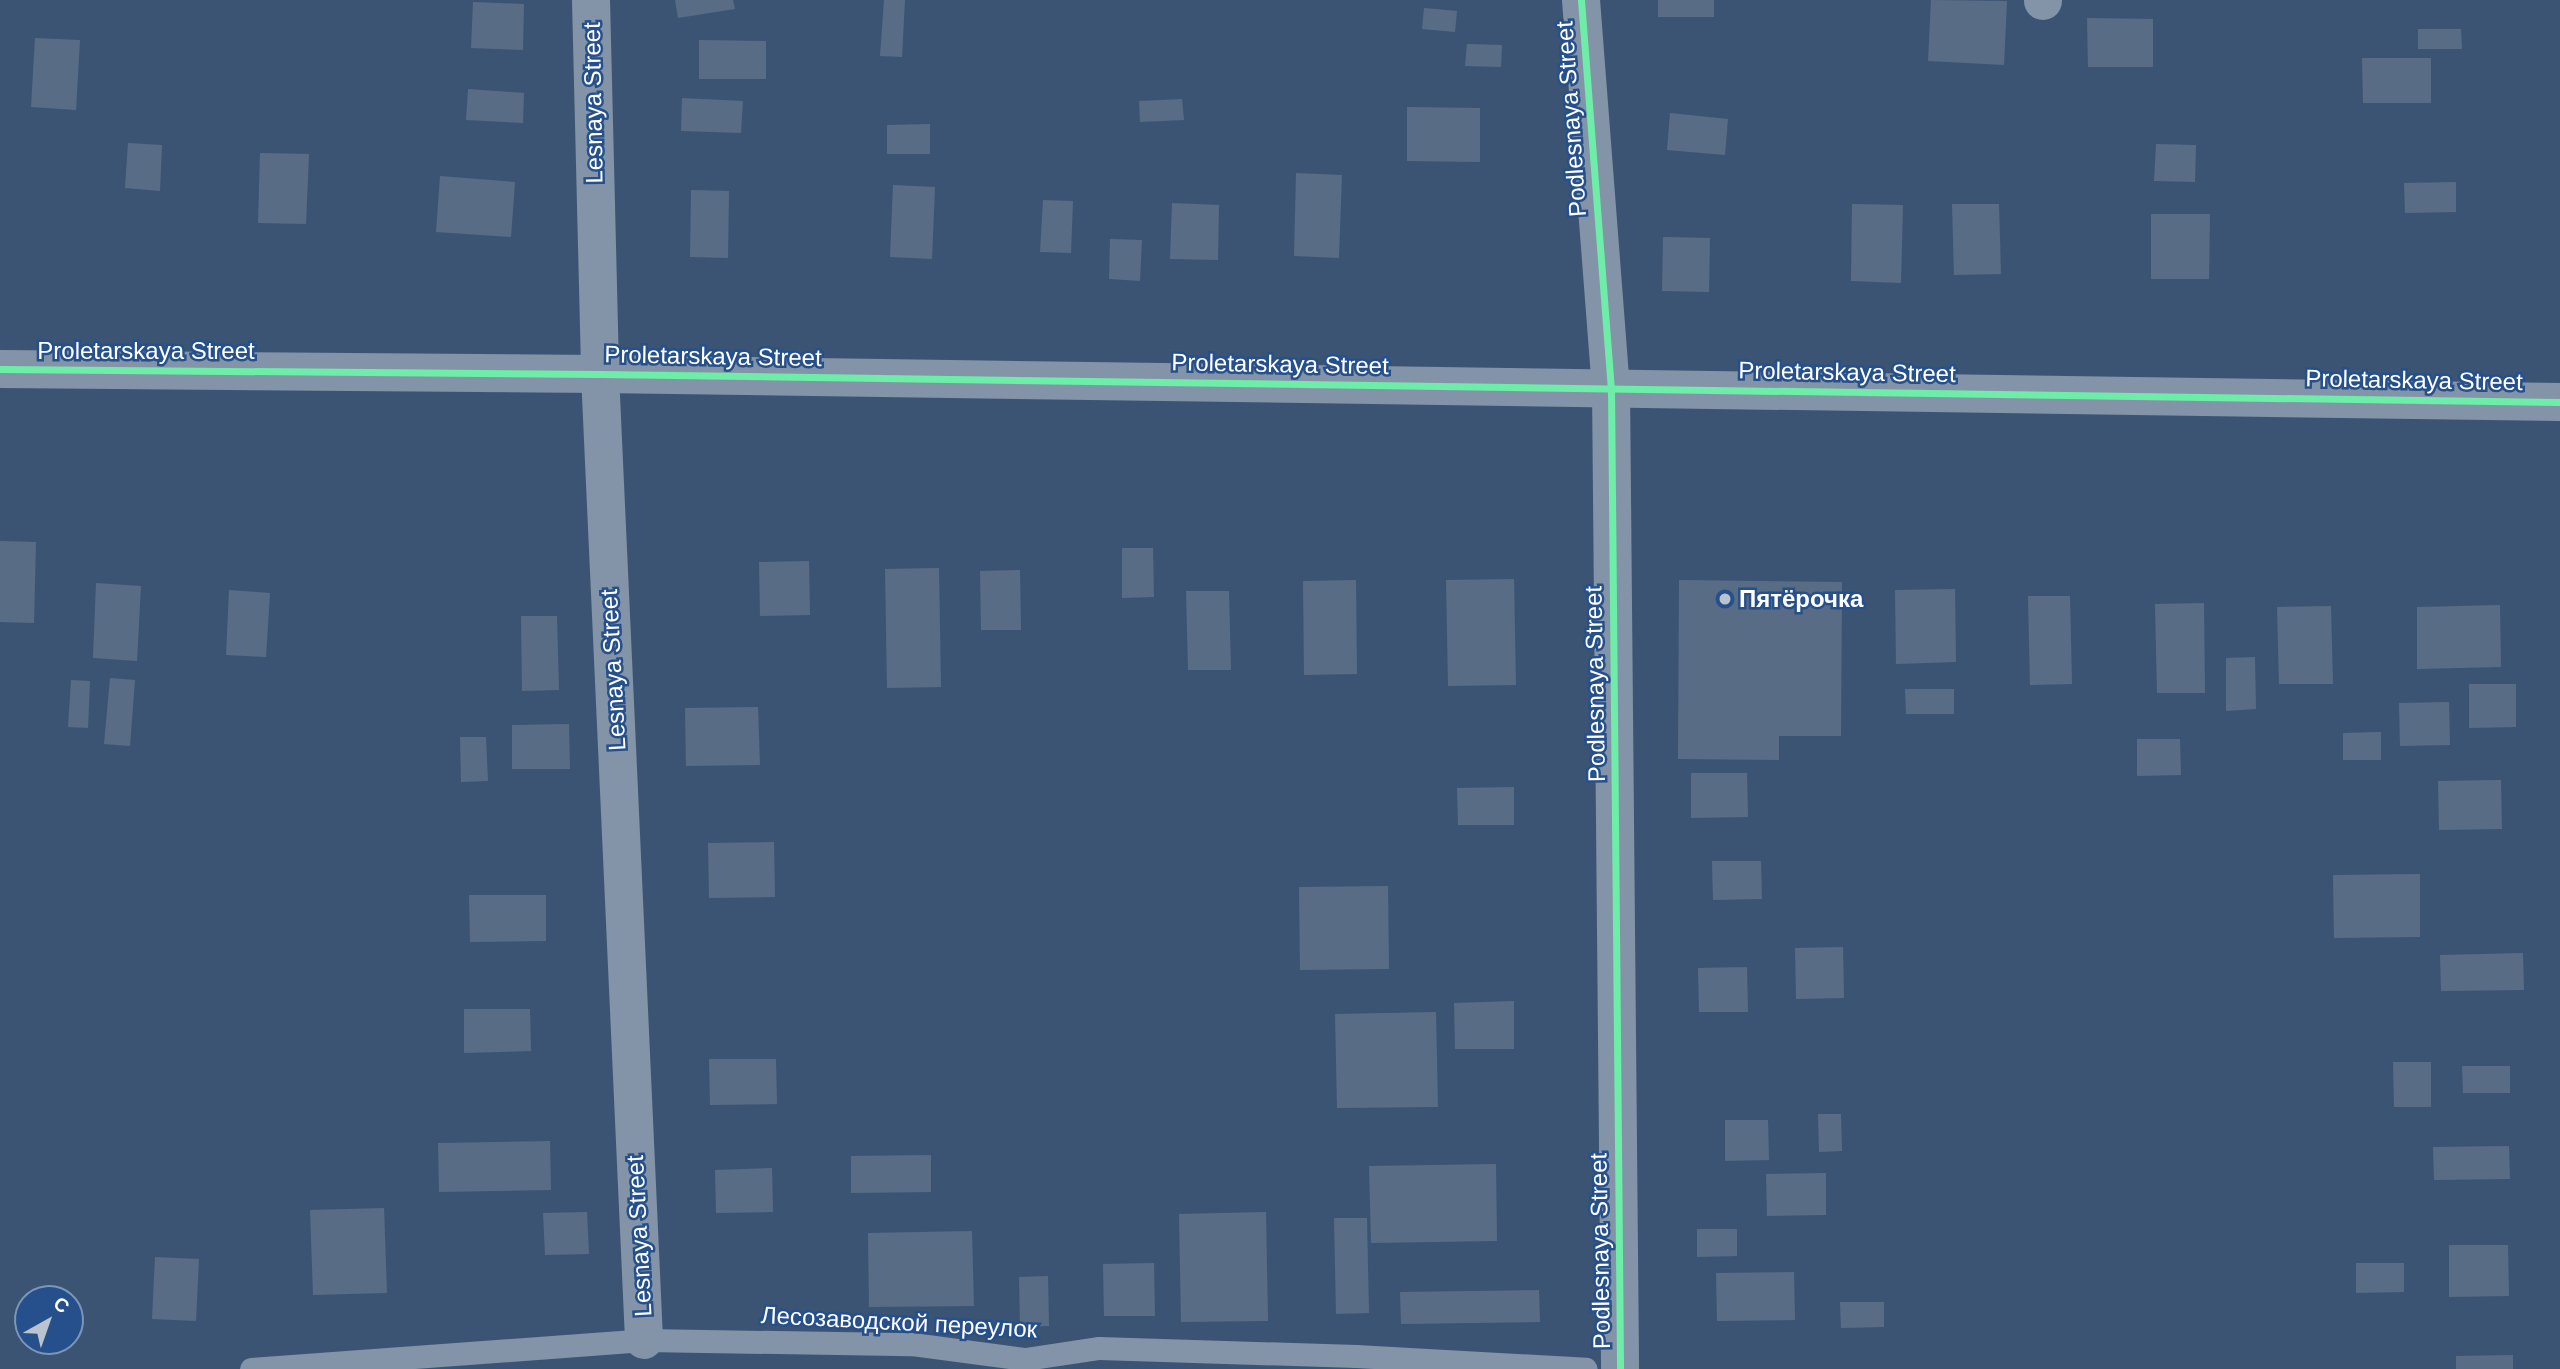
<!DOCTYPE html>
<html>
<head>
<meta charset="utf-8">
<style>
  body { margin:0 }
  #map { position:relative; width:2560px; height:1369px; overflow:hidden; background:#3c5474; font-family:Helvetica,sans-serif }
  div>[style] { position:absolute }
  .building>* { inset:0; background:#596c85 }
  .service>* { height:23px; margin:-11.5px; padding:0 11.5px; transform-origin:11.5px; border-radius:11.5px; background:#8394a8 }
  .minor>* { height:38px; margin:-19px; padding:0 19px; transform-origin:19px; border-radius:19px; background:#8394a8 }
  .tertiary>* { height:38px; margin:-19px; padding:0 19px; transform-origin:19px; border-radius:19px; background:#8394a8 }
  .cycleway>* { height:7px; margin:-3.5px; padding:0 3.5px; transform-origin:3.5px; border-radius:3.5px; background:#6deda7 }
  .dots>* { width:19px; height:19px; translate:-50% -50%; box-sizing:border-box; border:4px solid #25508b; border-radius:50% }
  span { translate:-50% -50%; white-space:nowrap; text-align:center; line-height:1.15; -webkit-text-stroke:5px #25508b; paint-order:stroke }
  .street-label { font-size:24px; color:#fff }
  .poi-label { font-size:24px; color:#fff; font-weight:700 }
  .left { translate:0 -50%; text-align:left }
  .north { position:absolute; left:14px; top:1285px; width:70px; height:70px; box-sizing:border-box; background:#25508b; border:2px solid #7c96b9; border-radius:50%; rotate:40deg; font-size:19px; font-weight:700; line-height:28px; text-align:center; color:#fff }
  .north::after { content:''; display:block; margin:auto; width:24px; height:32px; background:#bbc3ce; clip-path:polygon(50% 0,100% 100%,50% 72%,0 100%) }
</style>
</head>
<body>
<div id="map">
  <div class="building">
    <i style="clip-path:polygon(675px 0,733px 0,735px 9px,678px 18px)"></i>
    <i style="clip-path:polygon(884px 0,905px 0,902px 57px,880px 56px)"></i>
    <i style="clip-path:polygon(1658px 0,1714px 0,1714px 17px,1658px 17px)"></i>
    <i style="clip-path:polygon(1931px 0,2007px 1px,2004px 65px,1928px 61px)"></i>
    <i style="clip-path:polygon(473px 2px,524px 4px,523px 50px,471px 48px)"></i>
    <i style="clip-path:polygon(1424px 8px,1457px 11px,1455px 32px,1422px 29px)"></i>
    <i style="clip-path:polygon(2087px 18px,2153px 19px,2153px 67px,2088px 67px)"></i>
    <i style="clip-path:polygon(2418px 29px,2461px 29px,2462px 49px,2418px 49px)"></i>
    <i style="clip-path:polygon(35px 38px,80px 40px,76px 110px,31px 107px)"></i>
    <i style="clip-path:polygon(699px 40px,766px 41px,766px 79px,699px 79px)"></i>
    <i style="clip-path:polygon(1467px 44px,1502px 45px,1501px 67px,1465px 66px)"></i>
    <i style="clip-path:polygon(2362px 58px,2431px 58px,2431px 103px,2363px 103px)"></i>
    <i style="clip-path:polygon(468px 89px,524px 93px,523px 123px,466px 120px)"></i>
    <i style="clip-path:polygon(682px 98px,743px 101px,741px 133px,681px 131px)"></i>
    <i style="clip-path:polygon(1182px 99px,1184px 120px,1140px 122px,1139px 101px)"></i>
    <i style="clip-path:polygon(1407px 107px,1480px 108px,1480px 162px,1407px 161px)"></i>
    <i style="clip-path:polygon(1670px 113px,1728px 119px,1725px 155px,1667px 150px)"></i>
    <i style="clip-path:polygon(930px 124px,930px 154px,887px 154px,887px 125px)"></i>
    <i style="clip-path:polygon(128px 143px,162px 145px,160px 191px,125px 188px)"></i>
    <i style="clip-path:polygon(2156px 144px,2196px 145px,2195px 182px,2154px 181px)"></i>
    <i style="clip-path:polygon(260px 153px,309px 154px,306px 224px,258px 223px)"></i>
    <i style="clip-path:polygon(1296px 173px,1342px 175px,1339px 258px,1294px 256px)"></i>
    <i style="clip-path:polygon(440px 176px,515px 182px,511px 237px,436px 232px)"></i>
    <i style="clip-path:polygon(2456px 182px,2456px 212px,2405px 213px,2404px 183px)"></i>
    <i style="clip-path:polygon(893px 185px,935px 187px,932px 259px,890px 257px)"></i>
    <i style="clip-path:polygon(691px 190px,729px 191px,728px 258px,690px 257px)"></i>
    <i style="clip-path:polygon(1043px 200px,1073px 201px,1071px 253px,1040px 252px)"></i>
    <i style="clip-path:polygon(1172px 203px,1219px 205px,1218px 260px,1170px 259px)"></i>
    <i style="clip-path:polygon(1852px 204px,1903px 205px,1901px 283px,1851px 281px)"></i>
    <i style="clip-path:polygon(1952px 204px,1999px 204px,2001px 274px,1954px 275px)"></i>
    <i style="clip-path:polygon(2151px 214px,2210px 214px,2209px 279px,2151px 279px)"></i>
    <i style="clip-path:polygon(1663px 237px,1710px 238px,1709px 292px,1662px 291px)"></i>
    <i style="clip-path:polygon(1110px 239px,1142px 240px,1140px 281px,1109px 279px)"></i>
    <i style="clip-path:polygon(0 541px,36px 542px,34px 623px,0 622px)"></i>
    <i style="clip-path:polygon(1122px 548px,1153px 548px,1154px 597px,1122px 598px)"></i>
    <i style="clip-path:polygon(809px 561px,810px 615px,760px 616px,759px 562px)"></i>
    <i style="clip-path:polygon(939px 568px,941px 687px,887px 688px,885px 569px)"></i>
    <i style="clip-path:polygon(1020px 570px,1021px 630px,981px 630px,980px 571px)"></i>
    <i style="clip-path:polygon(1514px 579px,1516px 685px,1448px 686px,1446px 580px)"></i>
    <i style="clip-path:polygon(1356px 580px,1357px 674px,1304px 675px,1303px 581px)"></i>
    <i style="clip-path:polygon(1679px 580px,1842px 582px,1841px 736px,1779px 736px,1779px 760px,1678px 759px)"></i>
    <i style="clip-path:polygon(96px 583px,141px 586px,137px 661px,93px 658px)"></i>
    <i style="clip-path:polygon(1955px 589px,1956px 662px,1896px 664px,1895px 590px)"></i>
    <i style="clip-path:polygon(229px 590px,270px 593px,266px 657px,226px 655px)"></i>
    <i style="clip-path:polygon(1186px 591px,1229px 591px,1231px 670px,1188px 670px)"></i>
    <i style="clip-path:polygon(2028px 596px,2070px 596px,2072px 684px,2030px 685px)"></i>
    <i style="clip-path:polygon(2204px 603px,2205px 693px,2157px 693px,2155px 604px)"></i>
    <i style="clip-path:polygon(2500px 605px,2501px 667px,2417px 669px,2417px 607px)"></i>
    <i style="clip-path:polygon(2331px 606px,2333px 684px,2279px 684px,2277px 607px)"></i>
    <i style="clip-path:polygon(521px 616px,557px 616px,559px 690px,522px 691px)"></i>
    <i style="clip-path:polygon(2255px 657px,2256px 709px,2226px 711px,2226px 658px)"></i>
    <i style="clip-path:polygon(110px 678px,135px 680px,130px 746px,104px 744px)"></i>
    <i style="clip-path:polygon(71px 680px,90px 681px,88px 728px,68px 727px)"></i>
    <i style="clip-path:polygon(2469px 684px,2516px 684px,2516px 727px,2469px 728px)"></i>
    <i style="clip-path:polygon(1905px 689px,1954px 689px,1954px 714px,1906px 714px)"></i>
    <i style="clip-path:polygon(2449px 702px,2450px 745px,2400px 746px,2399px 703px)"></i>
    <i style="clip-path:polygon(758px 707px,760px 765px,686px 766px,685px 708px)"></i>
    <i style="clip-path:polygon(569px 724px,570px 769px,512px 769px,512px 725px)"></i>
    <i style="clip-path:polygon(2381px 732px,2381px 760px,2343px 760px,2343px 733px)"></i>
    <i style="clip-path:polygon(460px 737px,486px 737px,488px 781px,461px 782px)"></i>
    <i style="clip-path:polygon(2137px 739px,2180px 739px,2181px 775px,2137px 776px)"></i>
    <i style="clip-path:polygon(1691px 773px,1747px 773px,1748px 817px,1691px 818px)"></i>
    <i style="clip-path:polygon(2501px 780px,2502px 829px,2439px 830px,2438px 781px)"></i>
    <i style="clip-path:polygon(1514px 787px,1514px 825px,1458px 825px,1457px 788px)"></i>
    <i style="clip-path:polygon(774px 842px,775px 897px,709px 898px,708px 843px)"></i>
    <i style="clip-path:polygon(1712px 861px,1761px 861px,1762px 899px,1713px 900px)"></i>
    <i style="clip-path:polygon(2420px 874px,2420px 937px,2334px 938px,2333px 875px)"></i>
    <i style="clip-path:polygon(1388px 886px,1389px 969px,1300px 970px,1299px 887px)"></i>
    <i style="clip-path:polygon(469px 895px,546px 895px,546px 941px,470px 942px)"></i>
    <i style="clip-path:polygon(1843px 947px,1844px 998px,1796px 999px,1795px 948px)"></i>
    <i style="clip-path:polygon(2523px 953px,2524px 990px,2441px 991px,2440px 955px)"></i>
    <i style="clip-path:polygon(1747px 967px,1748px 1012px,1699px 1012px,1698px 968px)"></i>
    <i style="clip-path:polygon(1514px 1001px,1514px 1049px,1455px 1049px,1454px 1003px)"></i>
    <i style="clip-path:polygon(464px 1009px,530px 1009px,531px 1051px,464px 1053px)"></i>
    <i style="clip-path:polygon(1436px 1012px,1438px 1107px,1337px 1108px,1335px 1014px)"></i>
    <i style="clip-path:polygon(709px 1059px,776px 1059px,777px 1104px,710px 1105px)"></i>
    <i style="clip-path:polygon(2393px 1062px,2431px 1062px,2431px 1107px,2394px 1107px)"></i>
    <i style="clip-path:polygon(2462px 1066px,2510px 1066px,2510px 1093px,2463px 1093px)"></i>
    <i style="clip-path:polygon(1818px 1114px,1841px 1114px,1842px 1151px,1819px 1152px)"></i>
    <i style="clip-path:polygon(1725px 1120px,1768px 1120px,1769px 1160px,1725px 1161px)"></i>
    <i style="clip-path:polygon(550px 1141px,551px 1190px,439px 1192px,438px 1143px)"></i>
    <i style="clip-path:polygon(2509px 1146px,2510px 1179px,2434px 1180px,2433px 1147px)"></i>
    <i style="clip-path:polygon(931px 1155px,931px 1192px,851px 1193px,851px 1156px)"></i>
    <i style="clip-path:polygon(1496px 1164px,1497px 1241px,1371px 1243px,1369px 1166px)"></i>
    <i style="clip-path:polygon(772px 1168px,773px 1212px,716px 1213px,715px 1170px)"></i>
    <i style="clip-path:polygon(1826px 1173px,1826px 1215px,1767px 1216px,1766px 1174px)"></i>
    <i style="clip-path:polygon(384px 1208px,387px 1293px,313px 1295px,310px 1210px)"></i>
    <i style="clip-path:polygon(587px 1212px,589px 1254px,545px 1255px,543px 1213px)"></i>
    <i style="clip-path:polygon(1266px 1212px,1268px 1321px,1181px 1322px,1179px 1214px)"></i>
    <i style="clip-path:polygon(1334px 1218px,1367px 1218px,1369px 1313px,1336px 1314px)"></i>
    <i style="clip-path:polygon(1697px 1229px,1737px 1229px,1737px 1256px,1697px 1257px)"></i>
    <i style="clip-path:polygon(972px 1231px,974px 1306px,869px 1307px,868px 1233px)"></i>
    <i style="clip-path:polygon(2449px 1245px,2508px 1245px,2509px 1296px,2449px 1297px)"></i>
    <i style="clip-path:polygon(155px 1257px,199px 1259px,196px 1321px,152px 1319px)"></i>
    <i style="clip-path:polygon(1154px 1263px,1155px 1316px,1104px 1316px,1103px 1264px)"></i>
    <i style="clip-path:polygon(2356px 1263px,2404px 1263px,2404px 1292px,2356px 1293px)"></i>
    <i style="clip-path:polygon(1794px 1272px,1795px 1320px,1717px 1321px,1716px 1273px)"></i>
    <i style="clip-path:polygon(1048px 1276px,1049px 1326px,1020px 1327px,1019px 1277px)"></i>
    <i style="clip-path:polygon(1539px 1290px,1540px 1322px,1401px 1324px,1400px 1292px)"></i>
    <i style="clip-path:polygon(1840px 1302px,1884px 1302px,1884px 1327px,1841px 1328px)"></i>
    <i style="clip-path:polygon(2513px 1355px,2513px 1369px,2456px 1369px,2456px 1356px)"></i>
  </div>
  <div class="service">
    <i style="left:251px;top:1369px;width:394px;rotate:-4.2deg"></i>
    <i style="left:644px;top:1340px;width:268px;rotate:0.9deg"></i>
    <i style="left:912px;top:1344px;width:114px;rotate:7.6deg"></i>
    <i style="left:1025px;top:1359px;width:75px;rotate:-8.5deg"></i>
    <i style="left:1099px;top:1348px;width:257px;rotate:1.8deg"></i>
    <i style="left:1356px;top:1356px;width:230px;rotate:3.2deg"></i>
  </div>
  <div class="minor">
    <i style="left:591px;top:0;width:374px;rotate:88.6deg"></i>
    <i style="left:600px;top:374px;width:967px;rotate:87.39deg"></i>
    <i style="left:1581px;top:0;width:389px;rotate:85.6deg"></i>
    <i style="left:1611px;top:388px;width:981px;rotate:89.47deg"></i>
    <i style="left:2043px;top:1px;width:1px;rotate:-90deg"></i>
  </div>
  <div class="tertiary">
    <i style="left:0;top:369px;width:600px;rotate:0.48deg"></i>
    <i style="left:600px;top:374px;width:1960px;rotate:0.82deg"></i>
  </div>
  <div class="cycleway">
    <i style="left:1581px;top:0;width:389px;rotate:85.6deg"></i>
    <i style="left:1611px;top:388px;width:981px;rotate:89.47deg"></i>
    <i style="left:0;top:369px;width:600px;rotate:0.48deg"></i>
    <i style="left:600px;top:374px;width:1960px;rotate:0.82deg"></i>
  </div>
  <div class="dots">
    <i style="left:1725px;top:599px;background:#bbc3ce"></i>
  </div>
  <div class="street-label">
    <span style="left:593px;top:103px;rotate:-91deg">Lesnaya Street</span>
    <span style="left:1571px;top:119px;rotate:-94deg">Podlesnaya Street</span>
    <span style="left:146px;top:351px">Proletarskaya Street</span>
    <span style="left:713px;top:356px;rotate:1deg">Proletarskaya Street</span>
    <span style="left:1280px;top:364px;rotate:1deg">Proletarskaya Street</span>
    <span style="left:1847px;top:372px;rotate:1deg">Proletarskaya Street</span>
    <span style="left:2414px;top:380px;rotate:1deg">Proletarskaya Street</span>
    <span style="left:613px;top:670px;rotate:-93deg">Lesnaya Street</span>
    <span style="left:1595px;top:684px;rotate:-91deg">Podlesnaya Street</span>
    <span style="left:639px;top:1236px;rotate:-93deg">Lesnaya Street</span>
    <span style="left:1600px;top:1251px;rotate:-91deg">Podlesnaya Street</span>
    <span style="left:899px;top:1322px;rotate:3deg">Лесозаводской переулок</span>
  </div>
  <div class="poi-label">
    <span class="left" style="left:1739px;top:599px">Пятёрочка</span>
  </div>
  <div class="north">С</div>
</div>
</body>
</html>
